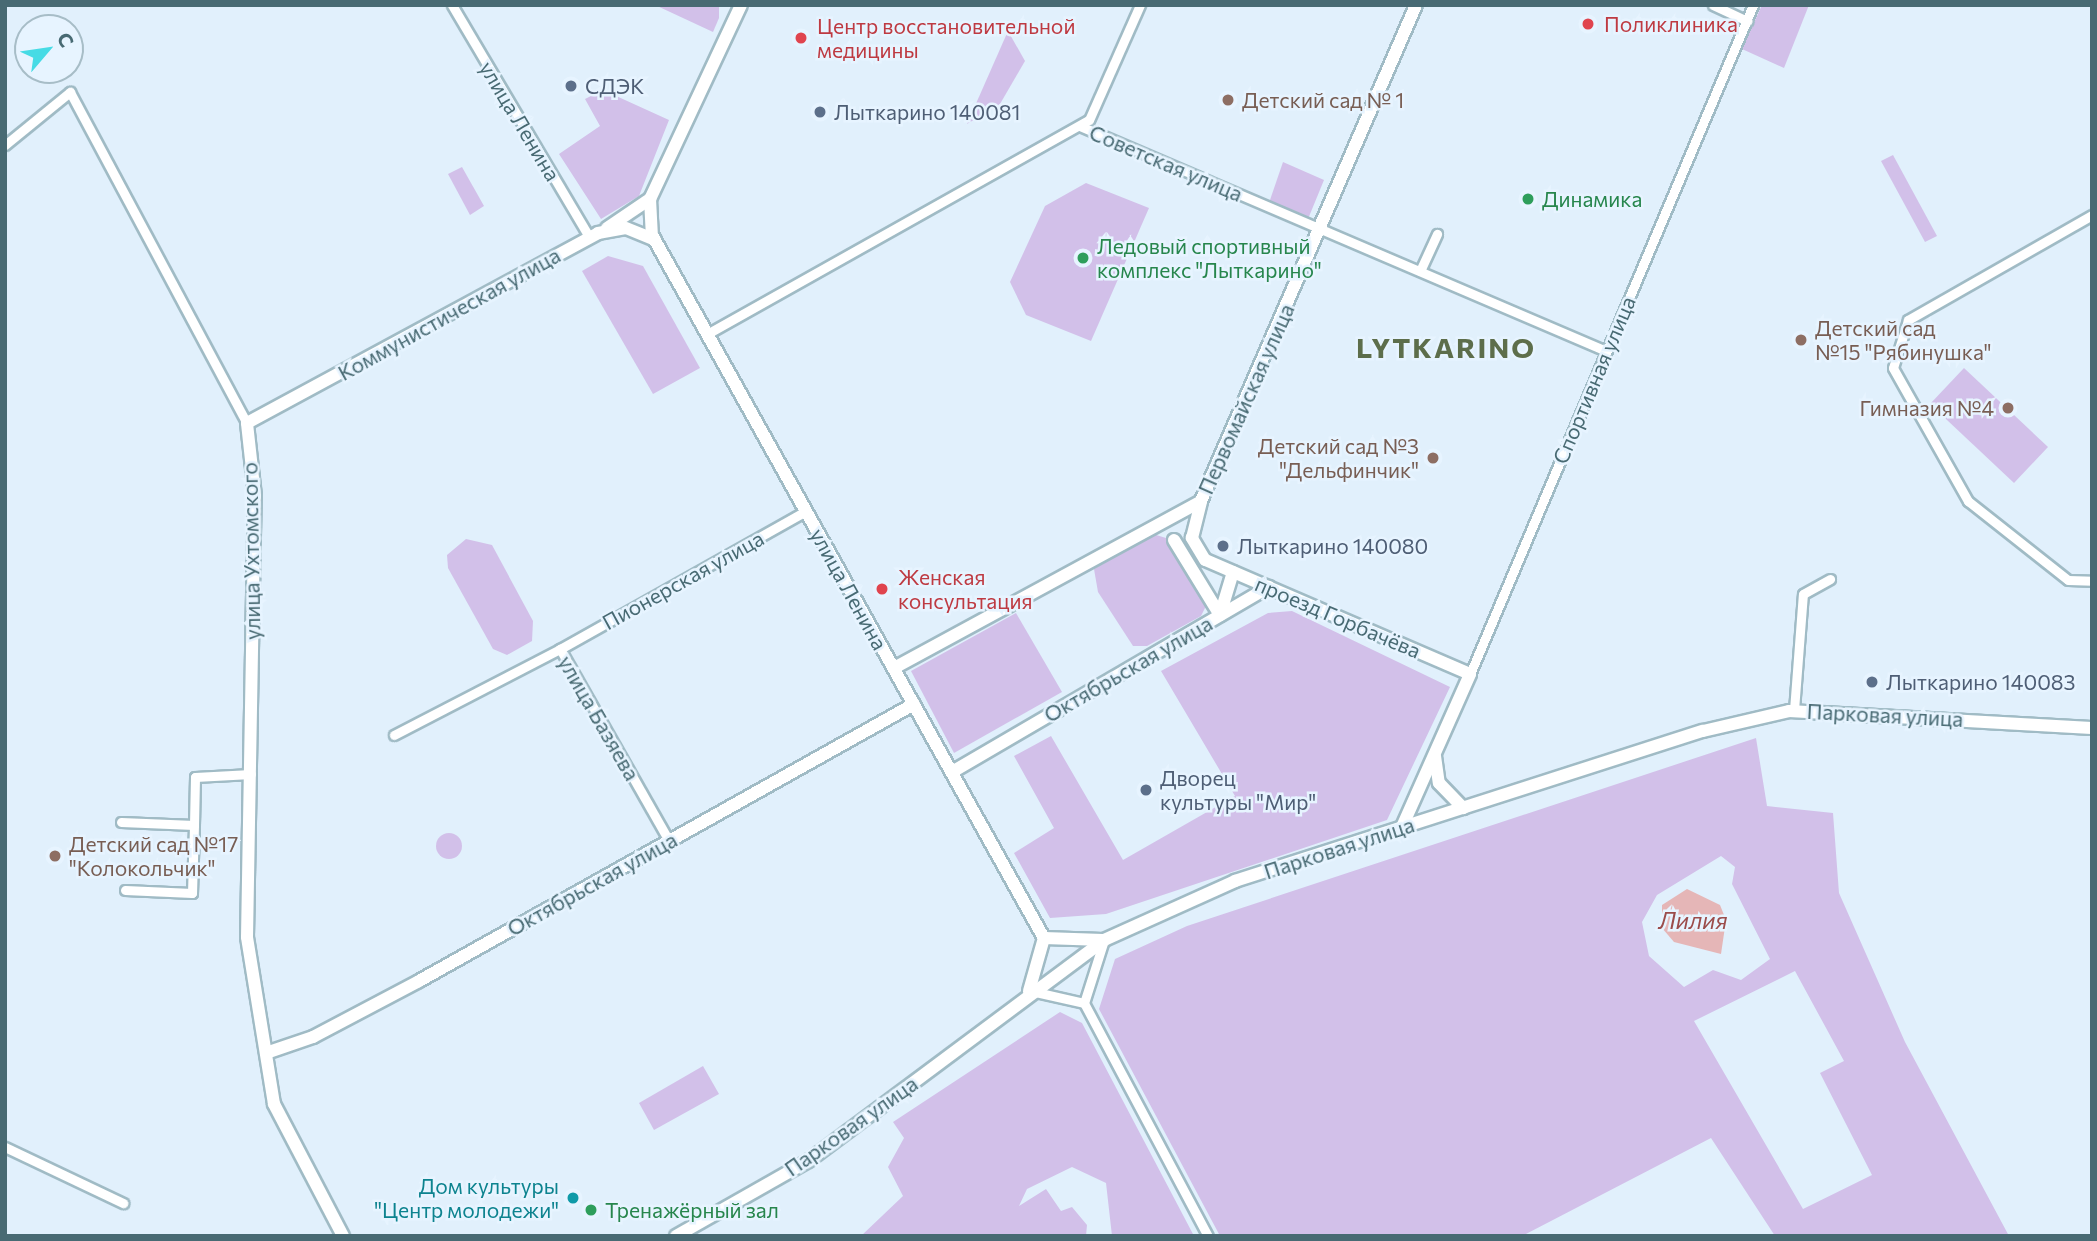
<!DOCTYPE html>
<html>
<head>
<meta charset="utf-8">
<style>
  body { margin:0 }
  #map { position:relative; width:2097px; height:1241px; overflow:hidden; background:#e1f0fc; font-family:Commissioner,sans-serif }
  div>[style] { position:absolute }
  .green>* { inset:0; background:#d2c0e9 }
  .round { border-radius:50% }
  .water>* { inset:0; background:#e5b6b7 }
  .roads { filter:drop-shadow(2px 0 #a0bbc5) drop-shadow(-2px 0 #a0bbc5) drop-shadow(0 2px #a0bbc5) drop-shadow(0 -2px #a0bbc5) }
  .street>* { height:9px; margin:-4.5px; padding:0 4.5px; transform-origin:4.5px; border-radius:4.5px; background:#fff }
  .secondary>* { height:12px; margin:-6px; padding:0 6px; transform-origin:6px; border-radius:6px; background:#fff }
  .dots>* { width:19px; height:19px; translate:-50% -50%; box-sizing:border-box; border:4px solid #e7f4ff; border-radius:50% }
  span { translate:-50% -50%; white-space:nowrap; text-align:center; line-height:1.15; -webkit-text-stroke:5px #e7f4ff; paint-order:stroke }
  .health-label { font-size:21px; color:#be3a42 }
  .left { translate:0 -50%; text-align:left }
  .service-label { font-size:21px; color:#4e5e75 }
  .education-label { font-size:21px; color:#785e54 }
  .right { translate:-100% -50%; text-align:right }
  .street-label { font-size:21px; color:#486a73 }
  .leisure-label { font-size:21px; color:#27864d }
  .culture-label { font-size:21px; color:#0d838f }
  .water-label { font-size:23px; color:#9b4c4b; font-style:italic }
  .district-label { font-size:28px; color:#5d6e4b; font-weight:700; letter-spacing:2px }
  .frame { position:absolute; inset:0; border:7px solid #486a73; pointer-events:none }
  .north { position:absolute; left:14px; top:14px; width:70px; height:70px; box-sizing:border-box; background:#e7f4ff; border:2px solid #a7bdc7; border-radius:50%; rotate:61deg; font-size:19px; font-weight:700; line-height:28px; text-align:center; color:#486a73 }
  .north::after { content:''; display:block; margin:auto; width:24px; height:32px; background:#46dbe5; clip-path:polygon(50% 0,100% 100%,50% 72%,0 100%) }
</style>
</head>
<body>
<div id="map">
  <div class="green">
    <i style="clip-path:polygon(655px 5px,719px 5px,719px 18px,713px 32px)"></i>
    <i style="clip-path:polygon(1762px 5px,1809px 5px,1784px 68px,1742px 49px)"></i>
    <i style="clip-path:polygon(1008px 31px,1025px 61px,1000px 104px,967px 124px)"></i>
    <i style="clip-path:polygon(603px 90px,669px 120px,639px 196px,601px 219px,559px 154px,600px 126px,585px 99px)"></i>
    <i style="clip-path:polygon(1893px 155px,1937px 236px,1925px 242px,1881px 161px)"></i>
    <i style="clip-path:polygon(1283px 162px,1324px 180px,1308px 219px,1269px 203px)"></i>
    <i style="clip-path:polygon(462px 167px,484px 206px,470px 215px,448px 174px)"></i>
    <i style="clip-path:polygon(1086px 183px,1149px 208px,1091px 341px,1026px 315px,1010px 282px,1045px 206px)"></i>
    <i style="clip-path:polygon(608px 256px,643px 266px,700px 368px,653px 394px,582px 271px)"></i>
    <i style="clip-path:polygon(1964px 368px,2048px 447px,2014px 483px,1930px 404px)"></i>
    <i style="clip-path:polygon(1153px 534px,1166px 538px,1208px 602px,1201px 616px,1147px 646px,1133px 646px,1098px 592px,1094px 569px)"></i>
    <i style="clip-path:polygon(466px 539px,492px 545px,533px 621px,532px 641px,507px 655px,493px 649px,448px 568px,447px 555px)"></i>
    <i style="clip-path:polygon(1292px 611px,1450px 687px,1387px 820px,1106px 914px,1050px 918px,1014px 853px,1054px 828px,1014px 756px,1051px 736px,1123px 860px,1235px 796px,1161px 671px,1268px 613px)"></i>
    <i style="clip-path:polygon(1016px 613px,1062px 692px,954px 753px,911px 671px)"></i>
    <i style="clip-path:polygon(evenodd,1756px 738px,1767px 806px,1833px 813px,1839px 893px,1905px 1042px,2009px 1236px,1775px 1236px,1711px 1138px,1522px 1236px,1220px 1236px,1099px 1009px,1115px 959px,1187px 926px,1756px 738px,1721px 856px,1735px 867px,1732px 884px,1770px 959px,1741px 980px,1713px 970px,1684px 987px,1649px 956px,1642px 922px,1657px 895px,1721px 856px,1756px 738px,1795px 971px,1844px 1061px,1820px 1073px,1872px 1175px,1803px 1209px,1694px 1021px,1795px 971px)"></i>
    <i class="round" style="left:436px;top:833px;width:26px;height:26px"></i>
    <i style="clip-path:polygon(1060px 1012px,1082px 1023px,1194px 1236px,1112px 1236px,1106px 1183px,1072px 1167px,1027px 1189px,1019px 1206px,1046px 1189px,1061px 1211px,1072px 1207px,1087px 1225px,1086px 1236px,861px 1236px,903px 1196px,888px 1167px,904px 1138px,893px 1122px)"></i>
    <i style="clip-path:polygon(703px 1066px,719px 1094px,654px 1130px,639px 1103px)"></i>
  </div>
  <div class="water">
    <i style="clip-path:polygon(1687px 889px,1720px 905px,1726px 920px,1721px 954px,1674px 942px,1662px 928px,1662px 905px)"></i>
  </div>
  <div class="roads">
    <div class="street">
      <i style="left:452px;top:5px;width:269px;rotate:59.4deg"></i>
      <i style="left:1713px;top:5px;width:38px;rotate:25deg"></i>
      <i style="left:1080px;top:126px;width:572px;rotate:23.16deg"></i>
      <i style="left:5px;top:145px;width:84px;rotate:-39.2deg"></i>
      <i style="left:70px;top:92px;width:375px;rotate:61.9deg"></i>
      <i style="left:2092px;top:215px;width:212px;rotate:150.3deg"></i>
      <i style="left:1908px;top:320px;width:50px;rotate:107.4deg"></i>
      <i style="left:1893px;top:368px;width:153px;rotate:60.6deg"></i>
      <i style="left:1968px;top:501px;width:127px;rotate:38.3deg"></i>
      <i style="left:2068px;top:580px;width:24px;rotate:2deg"></i>
      <i style="left:1420px;top:271px;width:41px;rotate:-65.3deg"></i>
      <i style="left:707px;top:334px;width:438px;rotate:-29.3deg"></i>
      <i style="left:1089px;top:120px;width:126px;rotate:-66.1deg"></i>
      <i style="left:560px;top:649px;width:282px;rotate:-29.3deg"></i>
      <i style="left:1470px;top:674px;width:726px;rotate:-67.07deg"></i>
      <i style="left:1794px;top:710px;width:116px;rotate:-85.6deg"></i>
      <i style="left:1803px;top:594px;width:31px;rotate:-29deg"></i>
      <i style="left:394px;top:735px;width:187px;rotate:-27.4deg"></i>
      <i style="left:560px;top:649px;width:221px;rotate:60.4deg"></i>
      <i style="left:121px;top:822px;width:73px;rotate:2.4deg"></i>
      <i style="left:194px;top:825px;width:48px;rotate:-88.8deg"></i>
      <i style="left:195px;top:777px;width:56px;rotate:-3.1deg"></i>
      <i style="left:125px;top:890px;width:67px;rotate:2.6deg"></i>
      <i style="left:192px;top:893px;width:68px;rotate:-88.3deg"></i>
      <i style="left:1104px;top:940px;width:66px;rotate:107.6deg"></i>
      <i style="left:1084px;top:1003px;width:264px;rotate:62deg"></i>
      <i style="left:1031px;top:991px;width:54px;rotate:12.8deg"></i>
      <i style="left:5px;top:1147px;width:131px;rotate:25.4deg"></i>
    </div>
    <div class="secondary">
      <i style="left:741px;top:5px;width:214px;rotate:115.1deg"></i>
      <i style="left:650px;top:199px;width:36px;rotate:87deg"></i>
      <i style="left:652px;top:235px;width:805px;rotate:60.86deg"></i>
      <i style="left:1044px;top:938px;width:55px;rotate:105.8deg"></i>
      <i style="left:607px;top:228px;width:52px;rotate:-34deg"></i>
      <i style="left:1174px;top:540px;width:88px;rotate:58.5deg"></i>
      <i style="left:1220px;top:615px;width:45px;rotate:-73.2deg"></i>
      <i style="left:894px;top:668px;width:349px;rotate:-28.5deg"></i>
      <i style="left:1435px;top:756px;width:27px;rotate:82deg"></i>
      <i style="left:1439px;top:783px;width:35px;rotate:46deg"></i>
      <i style="left:952px;top:772px;width:367px;rotate:-30.3deg"></i>
      <i style="left:1402px;top:827px;width:167px;rotate:-66deg"></i>
      <i style="left:1470px;top:674px;width:288px;rotate:-156.7deg"></i>
      <i style="left:1205px;top:560px;width:26px;rotate:-121deg"></i>
      <i style="left:1192px;top:538px;width:38px;rotate:-76deg"></i>
      <i style="left:1201px;top:501px;width:541px;rotate:-66.56deg"></i>
      <i style="left:1044px;top:938px;width:59px;rotate:1.9deg"></i>
      <i style="left:266px;top:1053px;width:50px;rotate:-18.8deg"></i>
      <i style="left:313px;top:1037px;width:120px;rotate:-27.8deg"></i>
      <i style="left:419px;top:981px;width:567px;rotate:-29.23deg"></i>
      <i style="left:343px;top:1236px;width:149px;rotate:-117.6deg"></i>
      <i style="left:274px;top:1104px;width:169px;rotate:-99.2deg"></i>
      <i style="left:247px;top:937px;width:441px;rotate:-89deg"></i>
      <i style="left:255px;top:496px;width:73px;rotate:-96.3deg"></i>
      <i style="left:247px;top:423px;width:399px;rotate:-28.4deg"></i>
      <i style="left:598px;top:233px;width:28px;rotate:-10deg"></i>
      <i style="left:626px;top:228px;width:31px;rotate:22deg"></i>
      <i style="left:676px;top:1236px;width:152px;rotate:-29.6deg"></i>
      <i style="left:808px;top:1161px;width:369px;rotate:-36.7deg"></i>
      <i style="left:1104px;top:940px;width:144px;rotate:-24.2deg"></i>
      <i style="left:1235px;top:881px;width:491px;rotate:-17.8deg"></i>
      <i style="left:1703px;top:731px;width:88px;rotate:-13.1deg"></i>
      <i style="left:1789px;top:711px;width:303px;rotate:3.2deg"></i>
    </div>
  </div>
  <div class="dots">
    <i style="left:1588px;top:24px;background:#e0444e"></i>
    <i style="left:801px;top:38px;background:#e0444e"></i>
    <i style="left:571px;top:86px;background:#5c6f8a"></i>
    <i style="left:1228px;top:100px;background:#8d6e63"></i>
    <i style="left:820px;top:112px;background:#5c6f8a"></i>
    <i style="left:1528px;top:199px;background:#2e9e5b"></i>
    <i style="left:1083px;top:258px;background:#2e9e5b"></i>
    <i style="left:1801px;top:340px;background:#8d6e63"></i>
    <i style="left:2008px;top:408px;background:#8d6e63"></i>
    <i style="left:1433px;top:458px;background:#8d6e63"></i>
    <i style="left:1223px;top:546px;background:#5c6f8a"></i>
    <i style="left:882px;top:589px;background:#e0444e"></i>
    <i style="left:1872px;top:682px;background:#5c6f8a"></i>
    <i style="left:1146px;top:790px;background:#5c6f8a"></i>
    <i style="left:55px;top:856px;background:#8d6e63"></i>
    <i style="left:573px;top:1198px;background:#0f9aa8"></i>
    <i style="left:591px;top:1210px;background:#2e9e5b"></i>
  </div>
  <div class="health-label">
    <span class="left" style="left:1604px;top:24px">Поликлиника</span>
    <span class="left" style="left:817px;top:38px">Центр восстановительной<br>медицины</span>
    <span class="left" style="left:898px;top:589px">Женская<br>консультация</span>
  </div>
  <div class="service-label">
    <span class="left" style="left:585px;top:86px">СДЭК</span>
    <span class="left" style="left:834px;top:112px">Лыткарино 140081</span>
    <span class="left" style="left:1237px;top:546px">Лыткарино 140080</span>
    <span class="left" style="left:1886px;top:682px">Лыткарино 140083</span>
    <span class="left" style="left:1160px;top:790px">Дворец<br>культуры "Мир"</span>
  </div>
  <div class="education-label">
    <span class="left" style="left:1242px;top:100px">Детский сад № 1</span>
    <span class="left" style="left:1815px;top:340px">Детский сад<br>№15 "Рябинушка"</span>
    <span class="right" style="left:1994px;top:408px">Гимназия №4</span>
    <span class="right" style="left:1419px;top:458px">Детский сад №3<br>"Дельфинчик"</span>
    <span class="left" style="left:69px;top:856px">Детский сад №17<br>"Колокольчик"</span>
  </div>
  <div class="street-label">
    <span style="left:520px;top:121px;rotate:59deg">улица Ленина</span>
    <span style="left:1166px;top:163px;rotate:23deg">Советская улица</span>
    <span style="left:449px;top:314px;rotate:-29deg">Коммунистическая улица</span>
    <span style="left:1594px;top:380px;rotate:-67deg">Спортивная улица</span>
    <span style="left:1246px;top:399px;rotate:-66deg">Первомайская улица</span>
    <span style="left:251px;top:551px;rotate:-91deg">улица Ухтомского</span>
    <span style="left:683px;top:580px;rotate:-29deg">Пионерская улица</span>
    <span style="left:849px;top:589px;rotate:61deg">улица Ленина</span>
    <span style="left:1338px;top:617px;rotate:23deg">проезд Горбачёва</span>
    <span style="left:1128px;top:669px;rotate:-30deg">Октябрьская улица</span>
    <span style="left:1885px;top:715px;rotate:3deg">Парковая улица</span>
    <span style="left:599px;top:718px;rotate:60deg">улица Базяева</span>
    <span style="left:1339px;top:848px;rotate:-18deg">Парковая улица</span>
    <span style="left:592px;top:884px;rotate:-29deg">Октябрьская улица</span>
    <span style="left:851px;top:1126px;rotate:-35deg">Парковая улица</span>
  </div>
  <div class="leisure-label">
    <span class="left" style="left:1542px;top:199px">Динамика</span>
    <span class="left" style="left:1097px;top:258px">Ледовый спортивный<br>комплекс "Лыткарино"</span>
    <span class="left" style="left:605px;top:1210px">Тренажёрный зал</span>
  </div>
  <div class="culture-label">
    <span class="right" style="left:559px;top:1198px">Дом культуры<br>"Центр молодежи"</span>
  </div>
  <div class="water-label">
    <span style="left:1693px;top:920px">Лилия</span>
  </div>
  <div class="district-label">
    <span style="left:1446px;top:347px">LYTKARINO</span>
  </div>
  <div class="frame"></div>
  <div class="north">С</div>
</div>
</body>
</html>
